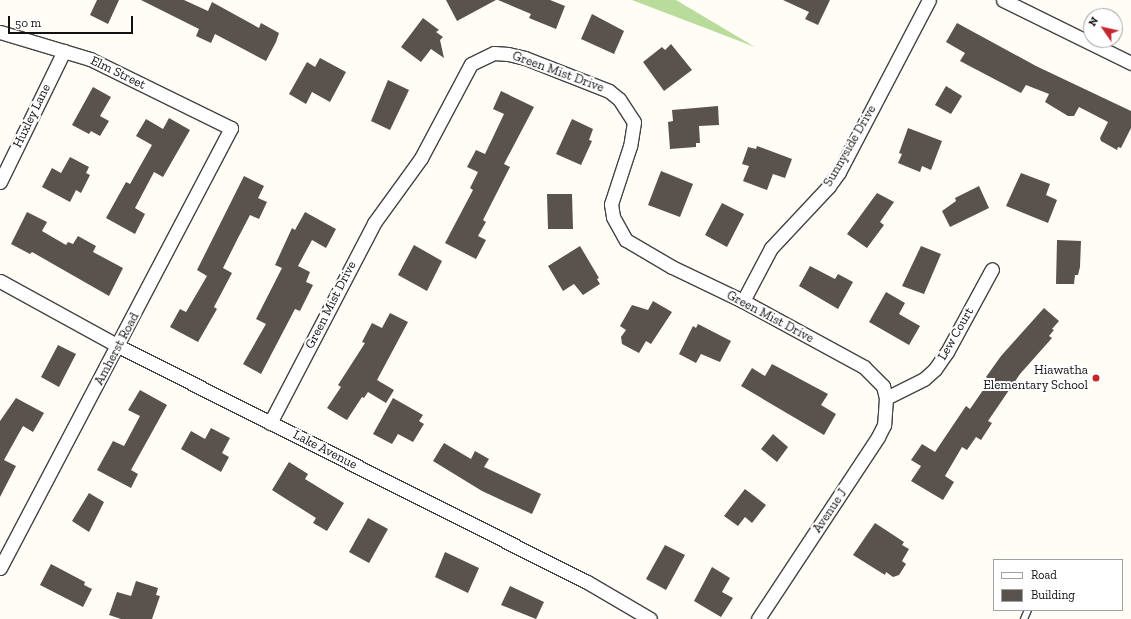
<!DOCTYPE html>
<html>
<head>
<meta charset="utf-8">
<style>
  body { margin:0 }
  #map { position:relative; width:1131px; height:619px; overflow:hidden; background:#fffdf5; font-family:"Zilla Slab",serif }
  div>[style] { position:absolute }
  .forest>* { inset:0; background:#b9dc9c }
  .building>* { inset:0; background:#5a524d }
  .roads { filter:drop-shadow(1px 0 #444) drop-shadow(-1px 0 #444) drop-shadow(0 1px #444) drop-shadow(0 -1px #444) }
  .lane>* { height:6px; margin:-3px; padding:0 3px; transform-origin:3px; border-radius:3px; background:#fff }
  .street>* { height:13px; margin:-6.5px; padding:0 6.5px; transform-origin:6.5px; border-radius:6.5px; background:#fff }
  .dots>* { width:11px; height:11px; translate:-50% -50%; box-sizing:border-box; border:2px solid #fff; border-radius:50% }
  span { translate:-50% -50%; white-space:nowrap; text-align:center; line-height:1.15; -webkit-text-stroke:4px #fff; paint-order:stroke }
  .street-label { font-size:13px; color:#111 }
  .poi-label { font-size:13px; color:#111 }
  .right { translate:-100% -50%; text-align:right }
  .legend { position:absolute; left:993px; top:559px; width:130px; height:52px; box-sizing:border-box; background:#fff; border:1px solid #a0a0a0; margin:0; padding:5px 7px; list-style:none; font-size:12px; color:#111 }
  .legend li { display:flex; align-items:center; gap:8px; height:20px }
  .legend b { width:20px; border:1px solid #a0a0a0 }
  .north { position:absolute; left:1083px; top:8px; width:40px; height:40px; box-sizing:border-box; background:#fff; border:1px solid #a0a0a0; border-radius:50%; rotate:304deg; font-size:11px; font-weight:700; line-height:16px; text-align:center; color:#111 }
  .north::after { content:''; display:block; margin:auto; width:14px; height:18px; background:#c4262e; clip-path:polygon(50% 0,100% 100%,50% 72%,0 100%) }
  .scale { position:absolute; left:8px; top:16px; width:125px; height:18px; box-sizing:border-box; border:2px solid #111; border-top:0; padding-left:5px; font-size:12px; line-height:14px; white-space:nowrap; color:#111; -webkit-text-stroke:3px #fff; paint-order:stroke }
</style>
</head>
<body>
<div id="map">
  <div class="forest">
    <i style="clip-path:polygon(632px 0,676px 0,755px 47px)"></i>
  </div>
  <div class="building">
    <i style="clip-path:polygon(97px 0,119px 0,108px 24px,90px 15px)"></i>
    <i style="clip-path:polygon(141px 0,184px 0,208px 11px,212px 2px,259px 28px,261px 23px,279px 33px,276px 42px,266px 61px,215px 34px,211px 43px,196px 36px,199px 29px)"></i>
    <i style="clip-path:polygon(446px 0,496px 0,457px 21px)"></i>
    <i style="clip-path:polygon(498px 0,550px 0,565px 6px,556px 29px,529px 18px,531px 14px)"></i>
    <i style="clip-path:polygon(783px 0,830px 0,818px 25px,805px 19px,809px 12px)"></i>
    <i style="clip-path:polygon(592px 14px,624px 31px,614px 54px,581px 39px)"></i>
    <i style="clip-path:polygon(423px 18px,439px 30px,436px 32px,443px 37px,440px 40px,444px 58px,431px 49px,421px 62px,401px 47px)"></i>
    <i style="clip-path:polygon(957px 23px,1036px 66px,1131px 111px,1131px 128px,1121px 148px,1118px 147px,1117px 150px,1101px 141px,1100px 138px,1108px 122px,1079px 107px,1074px 116px,1068px 116px,1045px 102px,1049px 94px,1026px 85px,1021px 93px,960px 61px,965px 53px,946px 42px)"></i>
    <i style="clip-path:polygon(671px 44px,692px 70px,664px 91px,643px 62px,662px 47px,665px 50px)"></i>
    <i style="clip-path:polygon(320px 58px,346px 72px,330px 102px,312px 92px,306px 104px,289px 94px,307px 62px,315px 67px)"></i>
    <i style="clip-path:polygon(388px 80px,409px 90px,390px 130px,371px 121px)"></i>
    <i style="clip-path:polygon(946px 86px,962px 96px,951px 114px,935px 105px)"></i>
    <i style="clip-path:polygon(93px 87px,111px 97px,100px 116px,109px 121px,100px 136px,91px 131px,89px 134px,72px 125px)"></i>
    <i style="clip-path:polygon(501px 91px,534px 107px,504px 164px,510px 167px,483px 220px,486px 222px,478px 236px,486px 240px,476px 259px,445px 243px,473px 190px,470px 188px,478px 172px,467px 167px,476px 150px,485px 154px,504px 114px,493px 109px)"></i>
    <i style="clip-path:polygon(718px 106px,719px 125px,699px 126px,700px 143px,696px 143px,696px 147px,670px 149px,668px 122px,673px 121px,672px 110px)"></i>
    <i style="clip-path:polygon(169px 118px,190px 130px,163px 177px,154px 172px,135px 208px,145px 214px,135px 234px,106px 218px,126px 182px,130px 184px,152px 145px,136px 136px,146px 119px,163px 129px)"></i>
    <i style="clip-path:polygon(572px 119px,593px 129px,589px 140px,592px 141px,581px 165px,556px 154px)"></i>
    <i style="clip-path:polygon(908px 128px,942px 141px,931px 170px,922px 166px,920px 172px,898px 163px,902px 154px,899px 153px)"></i>
    <i style="clip-path:polygon(757px 146px,792px 159px,785px 178px,773px 174px,767px 190px,743px 181px,749px 166px,742px 164px,748px 147px,756px 149px)"></i>
    <i style="clip-path:polygon(70px 157px,89px 167px,86px 173px,90px 175px,81px 193px,76px 190px,70px 202px,42px 187px,52px 168px,61px 173px)"></i>
    <i style="clip-path:polygon(661px 171px,693px 184px,680px 217px,648px 205px)"></i>
    <i style="clip-path:polygon(1021px 173px,1050px 184px,1046px 195px,1057px 200px,1048px 223px,1006px 206px)"></i>
    <i style="clip-path:polygon(244px 176px,264px 186px,258px 198px,267px 202px,259px 219px,250px 215px,238px 238px,223px 268px,232px 273px,214px 307px,217px 309px,198px 342px,170px 327px,180px 309px,186px 312px,207px 276px,197px 270px)"></i>
    <i style="clip-path:polygon(979px 186px,989px 208px,950px 227px,942px 211px,956px 201px,955px 198px)"></i>
    <i style="clip-path:polygon(877px 193px,894px 202px,880px 222px,884px 225px,867px 248px,847px 234px)"></i>
    <i style="clip-path:polygon(547px 194px,572px 194px,573px 229px,548px 229px)"></i>
    <i style="clip-path:polygon(722px 203px,744px 214px,727px 247px,705px 235px)"></i>
    <i style="clip-path:polygon(27px 212px,47px 222px,42px 231px,66px 245px,68px 242px,73px 244px,78px 236px,96px 246px,93px 252px,123px 268px,109px 296px,32px 252px,30px 254px,11px 244px)"></i>
    <i style="clip-path:polygon(305px 212px,336px 229px,326px 248px,312px 240px,298px 266px,310px 272px,306px 282px,313px 285px,300px 311px,295px 309px,261px 374px,243px 364px,266px 324px,256px 319px,282px 268px,275px 265px,292px 228px,295px 230px)"></i>
    <i style="clip-path:polygon(1057px 240px,1081px 241px,1080px 267px,1078px 275px,1075px 275px,1074px 284px,1056px 284px)"></i>
    <i style="clip-path:polygon(414px 245px,442px 261px,427px 291px,398px 275px)"></i>
    <i style="clip-path:polygon(580px 246px,599px 278px,597px 279px,600px 284px,583px 295px,574px 284px,563px 291px,548px 266px)"></i>
    <i style="clip-path:polygon(921px 246px,941px 254px,924px 294px,902px 286px)"></i>
    <i style="clip-path:polygon(810px 266px,835px 279px,838px 274px,853px 282px,838px 309px,799px 286px)"></i>
    <i style="clip-path:polygon(886px 292px,905px 303px,899px 314px,920px 326px,909px 345px,869px 322px)"></i>
    <i style="clip-path:polygon(653px 301px,672px 312px,651px 344px,646px 341px,639px 353px,622px 344px,621px 337px,626px 330px,620px 326px,632px 305px,648px 310px)"></i>
    <i style="clip-path:polygon(1044px 308px,1059px 321px,1052px 329px,1054px 330px,1049px 336px,1052px 338px,1020px 374px,988px 421px,992px 423px,981px 440px,976px 437px,967px 450px,962px 447px,945px 476px,954px 482px,943px 500px,911px 481px,921px 466px,911px 460px,922px 444px,935px 452px,966px 406px,970px 409px,990px 380px,986px 377px,1001px 356px)"></i>
    <i style="clip-path:polygon(390px 313px,408px 322px,377px 380px,394px 390px,386px 403px,368px 392px,364px 398px,362px 397px,347px 420px,345px 419px,327px 408px,341px 387px,338px 385px,365px 343px,362px 342px,372px 323px,382px 328px)"></i>
    <i style="clip-path:polygon(698px 324px,731px 341px,720px 362px,701px 354px,696px 363px,679px 354px,693px 326px,696px 328px)"></i>
    <i style="clip-path:polygon(58px 345px,76px 354px,59px 387px,41px 377px)"></i>
    <i style="clip-path:polygon(772px 364px,828px 394px,821px 405px,836px 414px,824px 435px,741px 386px,752px 368px,765px 376px)"></i>
    <i style="clip-path:polygon(140px 390px,167px 405px,131px 470px,138px 474px,131px 488px,97px 470px,113px 441px,124px 446px,140px 416px,128px 410px)"></i>
    <i style="clip-path:polygon(16px 398px,44px 413px,33px 432px,23px 426px,4px 460px,16px 466px,0 497px,0 421px)"></i>
    <i style="clip-path:polygon(393px 398px,423px 415px,419px 421px,424px 424px,413px 442px,398px 434px,392px 444px,373px 434px)"></i>
    <i style="clip-path:polygon(211px 428px,230px 438px,222px 453px,229px 457px,221px 472px,181px 449px,191px 431px,205px 439px)"></i>
    <i style="clip-path:polygon(773px 434px,788px 447px,777px 462px,761px 449px)"></i>
    <i style="clip-path:polygon(444px 443px,471px 459px,475px 451px,489px 459px,484px 467px,541px 494px,532px 514px,482px 491px,433px 461px)"></i>
    <i style="clip-path:polygon(289px 462px,308px 474px,305px 479px,344px 503px,327px 531px,313px 523px,316px 518px,272px 490px)"></i>
    <i style="clip-path:polygon(745px 489px,766px 505px,752px 523px,745px 517px,738px 526px,724px 516px)"></i>
    <i style="clip-path:polygon(89px 493px,104px 502px,89px 532px,72px 521px)"></i>
    <i style="clip-path:polygon(368px 518px,388px 529px,369px 563px,349px 552px)"></i>
    <i style="clip-path:polygon(875px 523px,904px 542px,902px 545px,909px 549px,902px 561px,906px 564px,899px 575px,893px 577px,886px 572px,885px 575px,853px 555px)"></i>
    <i style="clip-path:polygon(665px 545px,685px 555px,666px 590px,646px 579px)"></i>
    <i style="clip-path:polygon(445px 552px,479px 568px,468px 593px,435px 577px)"></i>
    <i style="clip-path:polygon(51px 564px,85px 582px,84px 585px,92px 589px,83px 607px,40px 585px)"></i>
    <i style="clip-path:polygon(712px 567px,730px 578px,722px 592px,733px 598px,721px 617px,694px 601px)"></i>
    <i style="clip-path:polygon(136px 581px,158px 588px,156px 595px,160px 596px,152px 619px,121px 619px,109px 615px,117px 592px,131px 596px)"></i>
    <i style="clip-path:polygon(510px 586px,544px 602px,536px 619px,501px 605px)"></i>
  </div>
  <div class="roads">
    <div class="lane">
      <i style="left:1024px;top:619px;width:10px;rotate:-66deg"></i>
    </div>
    <div class="street">
      <i style="left:1003px;top:0;width:143px;rotate:26.2deg"></i>
      <i style="left:0;top:32px;width:94px;rotate:16.7deg"></i>
      <i style="left:90px;top:59px;width:157px;rotate:26.1deg"></i>
      <i style="left:231px;top:128px;width:497px;rotate:117.7deg"></i>
      <i style="left:0;top:182px;width:146px;rotate:-64deg"></i>
      <i style="left:0;top:281px;width:135px;rotate:28.8deg"></i>
      <i style="left:118px;top:346px;width:525px;rotate:26.71deg"></i>
      <i style="left:587px;top:582px;width:73px;rotate:30.4deg"></i>
      <i style="left:743px;top:301px;width:60px;rotate:-62.2deg"></i>
      <i style="left:771px;top:248px;width:85px;rotate:-46.9deg"></i>
      <i style="left:829px;top:186px;width:17px;rotate:-54deg"></i>
      <i style="left:839px;top:172px;width:194px;rotate:-62.4deg"></i>
      <i style="left:886px;top:398px;width:42px;rotate:-26.6deg"></i>
      <i style="left:924px;top:379px;width:15px;rotate:-42deg"></i>
      <i style="left:935px;top:369px;width:21px;rotate:-55deg"></i>
      <i style="left:947px;top:352px;width:94px;rotate:-61.5deg"></i>
      <i style="left:270px;top:423px;width:225px;rotate:-62.5deg"></i>
      <i style="left:374px;top:223px;width:80px;rotate:-54.1deg"></i>
      <i style="left:421px;top:158px;width:106px;rotate:-62deg"></i>
      <i style="left:471px;top:64px;width:25px;rotate:-26deg"></i>
      <i style="left:494px;top:53px;width:14px;rotate:4deg"></i>
      <i style="left:508px;top:54px;width:17px;rotate:13deg"></i>
      <i style="left:525px;top:58px;width:90px;rotate:21.4deg"></i>
      <i style="left:609px;top:91px;width:13px;rotate:39deg"></i>
      <i style="left:619px;top:99px;width:27px;rotate:57deg"></i>
      <i style="left:634px;top:122px;width:24px;rotate:99deg"></i>
      <i style="left:630px;top:146px;width:61px;rotate:108.1deg"></i>
      <i style="left:611px;top:204px;width:13px;rotate:81deg"></i>
      <i style="left:613px;top:217px;width:26px;rotate:61deg"></i>
      <i style="left:626px;top:240px;width:53px;rotate:30.4deg"></i>
      <i style="left:672px;top:267px;width:79px;rotate:25.6deg"></i>
      <i style="left:743px;top:301px;width:138px;rotate:28.6deg"></i>
      <i style="left:864px;top:367px;width:27px;rotate:45deg"></i>
      <i style="left:883px;top:386px;width:12px;rotate:76deg"></i>
      <i style="left:886px;top:398px;width:27px;rotate:94deg"></i>
      <i style="left:884px;top:425px;width:13px;rotate:117deg"></i>
      <i style="left:878px;top:437px;width:218px;rotate:123.4deg"></i>
    </div>
  </div>
  <div class="dots">
    <i style="left:1096px;top:378px;background:#c4262e"></i>
  </div>
  <div class="street-label">
    <span style="left:558px;top:72px;rotate:20deg">Green Mist Drive</span>
    <span style="left:118px;top:73px;rotate:26deg">Elm Street</span>
    <span style="left:32px;top:116px;rotate:-64deg">Huxley Lane</span>
    <span style="left:850px;top:146px;rotate:-60deg">Sunnyside Drive</span>
    <span style="left:331px;top:305px;rotate:-63deg">Green Mist Drive</span>
    <span style="left:770px;top:317px;rotate:28deg">Green Mist Drive</span>
    <span style="left:956px;top:334px;rotate:-60deg">Lew Court</span>
    <span style="left:117px;top:349px;rotate:-62deg">Amherst Road</span>
    <span style="left:325px;top:450px;rotate:27deg">Lake Avenue</span>
    <span style="left:830px;top:511px;rotate:-56deg">Avenue J</span>
  </div>
  <div class="poi-label">
    <span class="right" style="left:1088px;top:378px">Hiawatha<br>Elementary School</span>
  </div>
  <ul class="legend">
  <li><b style="height:5px;background:#fff"></b>Road</li>
  <li><b style="height:11px;background:#5a524d"></b>Building</li>
  </ul>
  <div class="north">N</div>
  <div class="scale">50 m</div>
</div>
</body>
</html>
